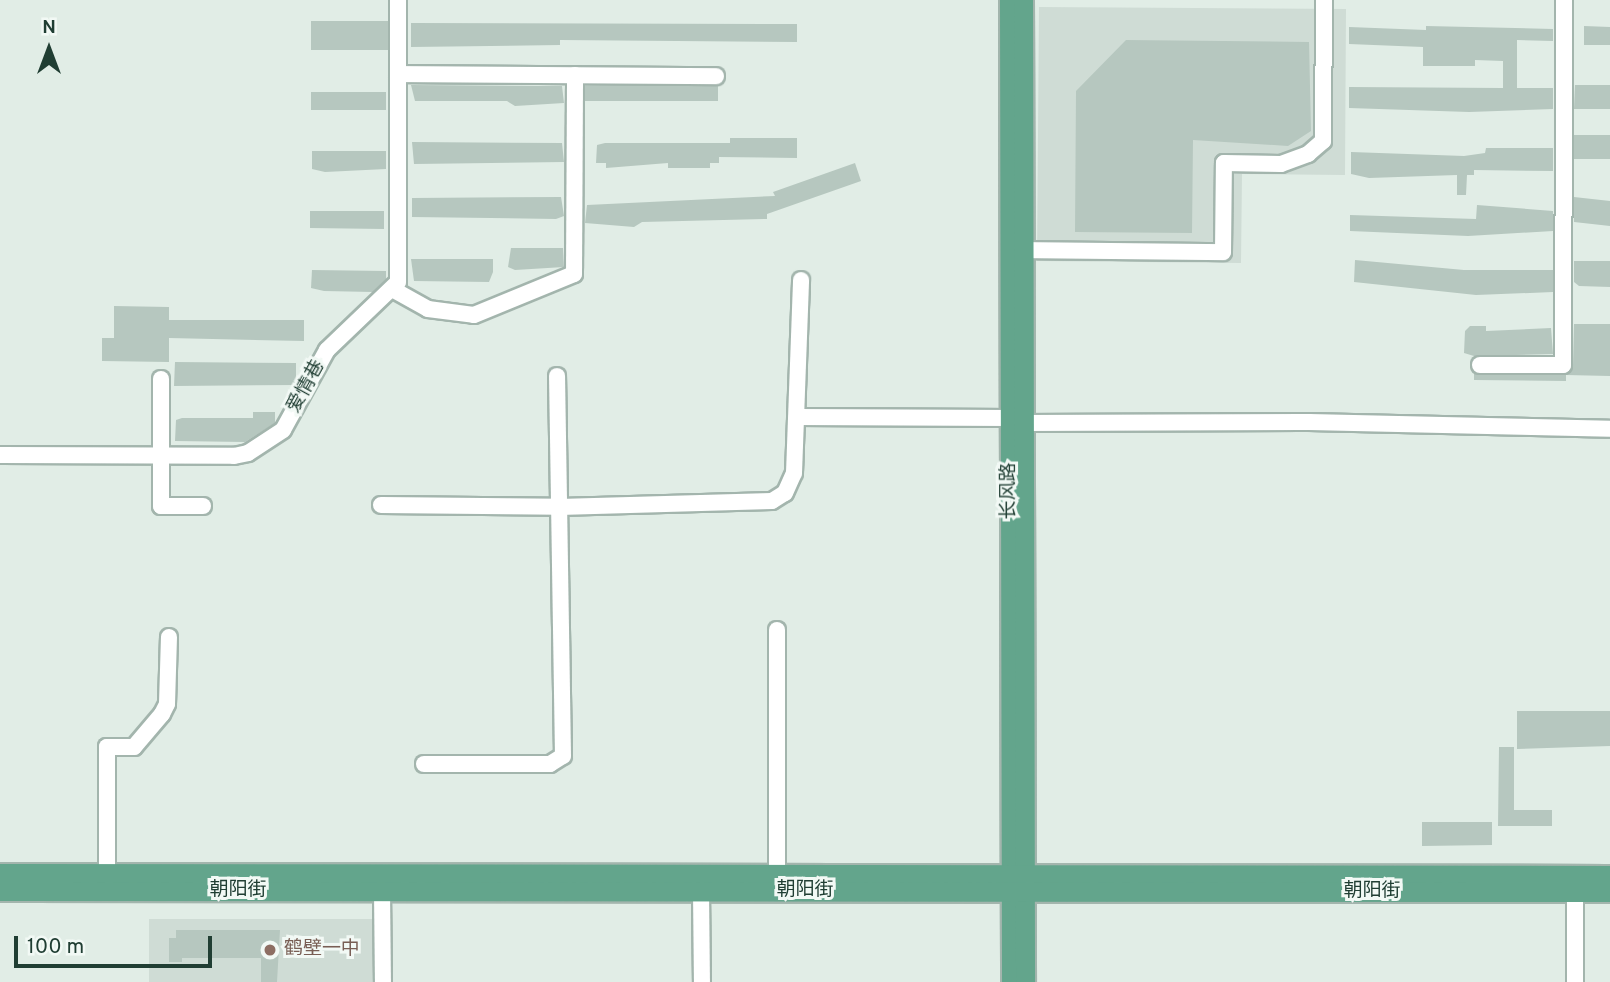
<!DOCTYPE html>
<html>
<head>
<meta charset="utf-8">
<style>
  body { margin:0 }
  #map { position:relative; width:1610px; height:982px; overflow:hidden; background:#e1ede6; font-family:Overpass,"Noto Sans SC",sans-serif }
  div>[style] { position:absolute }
  .built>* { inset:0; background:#cfdcd5 }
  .building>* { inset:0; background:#b6c7bf }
  .roads { filter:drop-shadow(2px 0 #a3b5ad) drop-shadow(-2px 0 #a3b5ad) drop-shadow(0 2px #a3b5ad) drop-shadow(0 -2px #a3b5ad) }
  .minor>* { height:16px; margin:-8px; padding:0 8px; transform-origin:8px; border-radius:8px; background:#fff }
  .major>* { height:19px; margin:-9.5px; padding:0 9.5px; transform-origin:9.5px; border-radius:9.5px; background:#63a58c }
  .dots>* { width:19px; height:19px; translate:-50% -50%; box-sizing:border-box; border:4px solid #f2f9f5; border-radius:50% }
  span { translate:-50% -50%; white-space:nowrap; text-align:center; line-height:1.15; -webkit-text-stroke:6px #f2f9f5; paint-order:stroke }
  .street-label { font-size:19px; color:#203e33 }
  .education-label { font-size:19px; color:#785e54 }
  .left { translate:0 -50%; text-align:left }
  .north { position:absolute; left:14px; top:14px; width:70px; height:70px; -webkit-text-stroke:5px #f2f9f5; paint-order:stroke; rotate:0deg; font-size:19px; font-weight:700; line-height:28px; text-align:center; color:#203e33 }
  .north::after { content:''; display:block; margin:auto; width:24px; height:32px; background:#203e33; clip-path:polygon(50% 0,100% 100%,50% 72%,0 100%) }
  .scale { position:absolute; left:14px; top:936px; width:198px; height:32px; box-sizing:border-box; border:4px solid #203e33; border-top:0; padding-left:9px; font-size:21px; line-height:24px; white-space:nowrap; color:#203e33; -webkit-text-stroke:5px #f2f9f5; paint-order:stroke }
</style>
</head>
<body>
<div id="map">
  <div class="built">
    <i style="clip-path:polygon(1039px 7px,1346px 9px,1345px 175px,1242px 174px,1241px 263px,1037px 261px)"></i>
    <i style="clip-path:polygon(149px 919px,391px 919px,391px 982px,149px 982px)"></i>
  </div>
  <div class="building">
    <i style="clip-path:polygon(311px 21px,388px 21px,388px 50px,311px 50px)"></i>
    <i style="clip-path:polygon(411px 23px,797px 24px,797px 42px,560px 40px,560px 45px,411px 47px)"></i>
    <i style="clip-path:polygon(1426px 26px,1553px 29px,1553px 41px,1517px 40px,1517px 88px,1553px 88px,1553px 109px,1469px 112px,1349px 108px,1349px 87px,1503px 88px,1503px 61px,1475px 60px,1475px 66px,1423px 66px,1423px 47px,1349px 44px,1349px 27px,1426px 30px)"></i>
    <i style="clip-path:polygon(1584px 26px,1610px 27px,1610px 45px,1584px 45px)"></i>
    <i style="clip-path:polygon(1126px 40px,1309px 42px,1311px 131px,1288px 146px,1193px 140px,1192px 233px,1075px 232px,1076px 91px)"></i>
    <i style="clip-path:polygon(411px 85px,562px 86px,564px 103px,515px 106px,507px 101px,415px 101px)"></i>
    <i style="clip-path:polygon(1575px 85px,1610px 85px,1610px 109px,1574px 109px)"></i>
    <i style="clip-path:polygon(585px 86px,718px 86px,718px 101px,585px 101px)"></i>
    <i style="clip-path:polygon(311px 92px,386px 92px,386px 110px,311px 110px)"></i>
    <i style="clip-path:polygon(1574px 135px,1610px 135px,1610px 159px,1574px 159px)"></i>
    <i style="clip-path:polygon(730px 138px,797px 138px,797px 158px,719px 157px,719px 163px,710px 163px,710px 168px,668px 168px,668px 163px,606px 168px,606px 163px,596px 163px,597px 145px,605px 143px,730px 143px)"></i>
    <i style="clip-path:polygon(412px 142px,562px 143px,564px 162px,414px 164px)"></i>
    <i style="clip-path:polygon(1486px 148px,1553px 148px,1553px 171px,1474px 170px,1474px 175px,1467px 175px,1466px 195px,1457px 195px,1457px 175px,1369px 178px,1351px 174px,1351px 152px,1464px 156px,1485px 153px)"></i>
    <i style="clip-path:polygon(312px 151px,386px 151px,386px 169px,325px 172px,312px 169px)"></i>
    <i style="clip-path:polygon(855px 163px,861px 181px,767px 214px,767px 219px,642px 222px,634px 227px,585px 223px,587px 205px,775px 196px,773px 192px)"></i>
    <i style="clip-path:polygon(561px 197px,564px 216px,556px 219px,412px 217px,412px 198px)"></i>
    <i style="clip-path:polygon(1574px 197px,1610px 201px,1610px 226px,1574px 222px)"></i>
    <i style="clip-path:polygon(1477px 205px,1553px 211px,1553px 231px,1468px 236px,1350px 231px,1350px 215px,1476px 219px)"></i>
    <i style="clip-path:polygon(310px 211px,384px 211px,384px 229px,310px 228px)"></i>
    <i style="clip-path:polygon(511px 248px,563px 248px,564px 267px,515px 270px,508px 267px)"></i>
    <i style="clip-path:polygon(411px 259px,493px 259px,493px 272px,489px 282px,414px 281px)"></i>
    <i style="clip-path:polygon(1355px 260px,1464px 270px,1553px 270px,1553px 292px,1476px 295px,1354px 282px)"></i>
    <i style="clip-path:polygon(1574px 261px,1610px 261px,1610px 287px,1579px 286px,1574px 282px)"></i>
    <i style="clip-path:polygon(312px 270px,386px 271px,386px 279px,373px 292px,324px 291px,311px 288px)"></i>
    <i style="clip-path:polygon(114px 306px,169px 307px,169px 320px,304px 320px,304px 341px,169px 338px,169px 362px,102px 361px,102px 338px,114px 338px)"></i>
    <i style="clip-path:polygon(1574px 324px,1610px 324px,1610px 376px,1566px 375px,1566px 381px,1474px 380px,1474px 374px,1568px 374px,1573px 365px)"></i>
    <i style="clip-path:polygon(1470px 326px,1486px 326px,1486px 331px,1551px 328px,1553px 354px,1474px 356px,1464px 353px,1465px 331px)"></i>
    <i style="clip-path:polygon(175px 362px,296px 363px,296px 385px,174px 386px)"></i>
    <i style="clip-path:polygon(253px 412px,275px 412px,275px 423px,245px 442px,175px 441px,176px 420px,182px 418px,253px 418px)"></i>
    <i style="clip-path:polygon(1517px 711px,1610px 711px,1610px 746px,1517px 749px)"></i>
    <i style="clip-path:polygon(1499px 747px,1514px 747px,1514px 810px,1552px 810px,1552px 826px,1498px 826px)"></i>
    <i style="clip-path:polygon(1422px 822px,1492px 822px,1492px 845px,1422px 846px)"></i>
    <i style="clip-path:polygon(176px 930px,280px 930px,277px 982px,261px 982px,261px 958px,182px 958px,182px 962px,169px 962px,169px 938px,176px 938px)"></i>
  </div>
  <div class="roads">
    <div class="minor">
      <i style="left:398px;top:74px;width:318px;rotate:0.4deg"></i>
      <i style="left:1023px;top:250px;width:200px;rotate:0.6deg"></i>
      <i style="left:1223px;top:252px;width:89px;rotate:-89.4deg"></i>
      <i style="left:1224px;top:163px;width:57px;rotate:1deg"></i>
      <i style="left:1281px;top:164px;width:29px;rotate:-20deg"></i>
      <i style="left:1308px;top:154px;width:20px;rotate:-41deg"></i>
      <i style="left:1323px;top:141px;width:141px;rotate:-89.6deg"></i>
      <i style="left:394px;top:290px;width:39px;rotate:29deg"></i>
      <i style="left:428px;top:309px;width:46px;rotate:7.4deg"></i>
      <i style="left:474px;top:315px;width:108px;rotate:-22.3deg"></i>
      <i style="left:574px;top:274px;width:199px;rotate:-89.7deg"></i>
      <i style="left:1480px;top:365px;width:83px"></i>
      <i style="left:1563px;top:365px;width:365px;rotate:-89.8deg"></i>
      <i style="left:161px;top:379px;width:127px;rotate:90deg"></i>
      <i style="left:161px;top:506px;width:42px"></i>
      <i style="left:797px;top:417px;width:213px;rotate:0.3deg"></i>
      <i style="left:1023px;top:423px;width:286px;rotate:-0.2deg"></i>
      <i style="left:1309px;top:422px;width:301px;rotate:1.3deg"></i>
      <i style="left:0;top:455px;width:234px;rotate:0.2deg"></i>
      <i style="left:234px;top:456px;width:14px;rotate:-12deg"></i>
      <i style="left:248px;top:453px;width:42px;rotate:-33.3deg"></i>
      <i style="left:283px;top:430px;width:91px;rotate:-61.2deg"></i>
      <i style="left:327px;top:350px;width:98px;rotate:-43.8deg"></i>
      <i style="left:398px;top:282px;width:282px;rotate:-90deg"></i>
      <i style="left:381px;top:505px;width:178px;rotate:0.6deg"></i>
      <i style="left:559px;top:507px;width:213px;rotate:-1.6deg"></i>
      <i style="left:772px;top:501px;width:15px;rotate:-32deg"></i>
      <i style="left:785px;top:493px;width:22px;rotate:-66deg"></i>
      <i style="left:794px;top:473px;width:193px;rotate:-87.9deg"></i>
      <i style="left:424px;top:764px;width:126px"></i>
      <i style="left:550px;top:764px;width:15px;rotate:-32deg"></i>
      <i style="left:563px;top:756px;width:380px;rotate:-90.9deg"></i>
      <i style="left:107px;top:874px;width:127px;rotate:-90deg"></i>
      <i style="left:107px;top:747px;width:27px"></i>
      <i style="left:134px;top:747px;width:43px;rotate:-49.7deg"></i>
      <i style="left:162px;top:714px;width:11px;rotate:-63deg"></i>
      <i style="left:167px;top:704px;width:67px;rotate:-88.3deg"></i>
      <i style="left:777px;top:874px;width:244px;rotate:-90deg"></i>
      <i style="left:382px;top:891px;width:91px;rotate:89.4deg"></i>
      <i style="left:701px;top:891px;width:91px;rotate:89.4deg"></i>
      <i style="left:1575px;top:892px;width:90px;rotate:90deg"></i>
    </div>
    <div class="major">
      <i style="left:1009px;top:0;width:982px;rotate:89.88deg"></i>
      <i style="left:1023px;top:0;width:982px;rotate:89.88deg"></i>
      <i style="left:0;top:873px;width:1610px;rotate:0.07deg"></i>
      <i style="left:0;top:891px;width:1610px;rotate:0.04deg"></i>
    </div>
  </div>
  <div class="dots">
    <i style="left:270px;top:950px;background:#8d6e63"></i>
  </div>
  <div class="street-label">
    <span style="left:307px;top:387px;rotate:-61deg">爱情巷</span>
    <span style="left:1010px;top:491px;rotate:-90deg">长风路</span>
    <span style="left:238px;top:891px">朝阳街</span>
    <span style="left:805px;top:891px">朝阳街</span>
    <span style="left:1372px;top:892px">朝阳街</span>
  </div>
  <div class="education-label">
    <span class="left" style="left:284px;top:950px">鹤壁一中</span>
  </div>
  <div class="north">N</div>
  <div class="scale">100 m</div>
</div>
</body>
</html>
